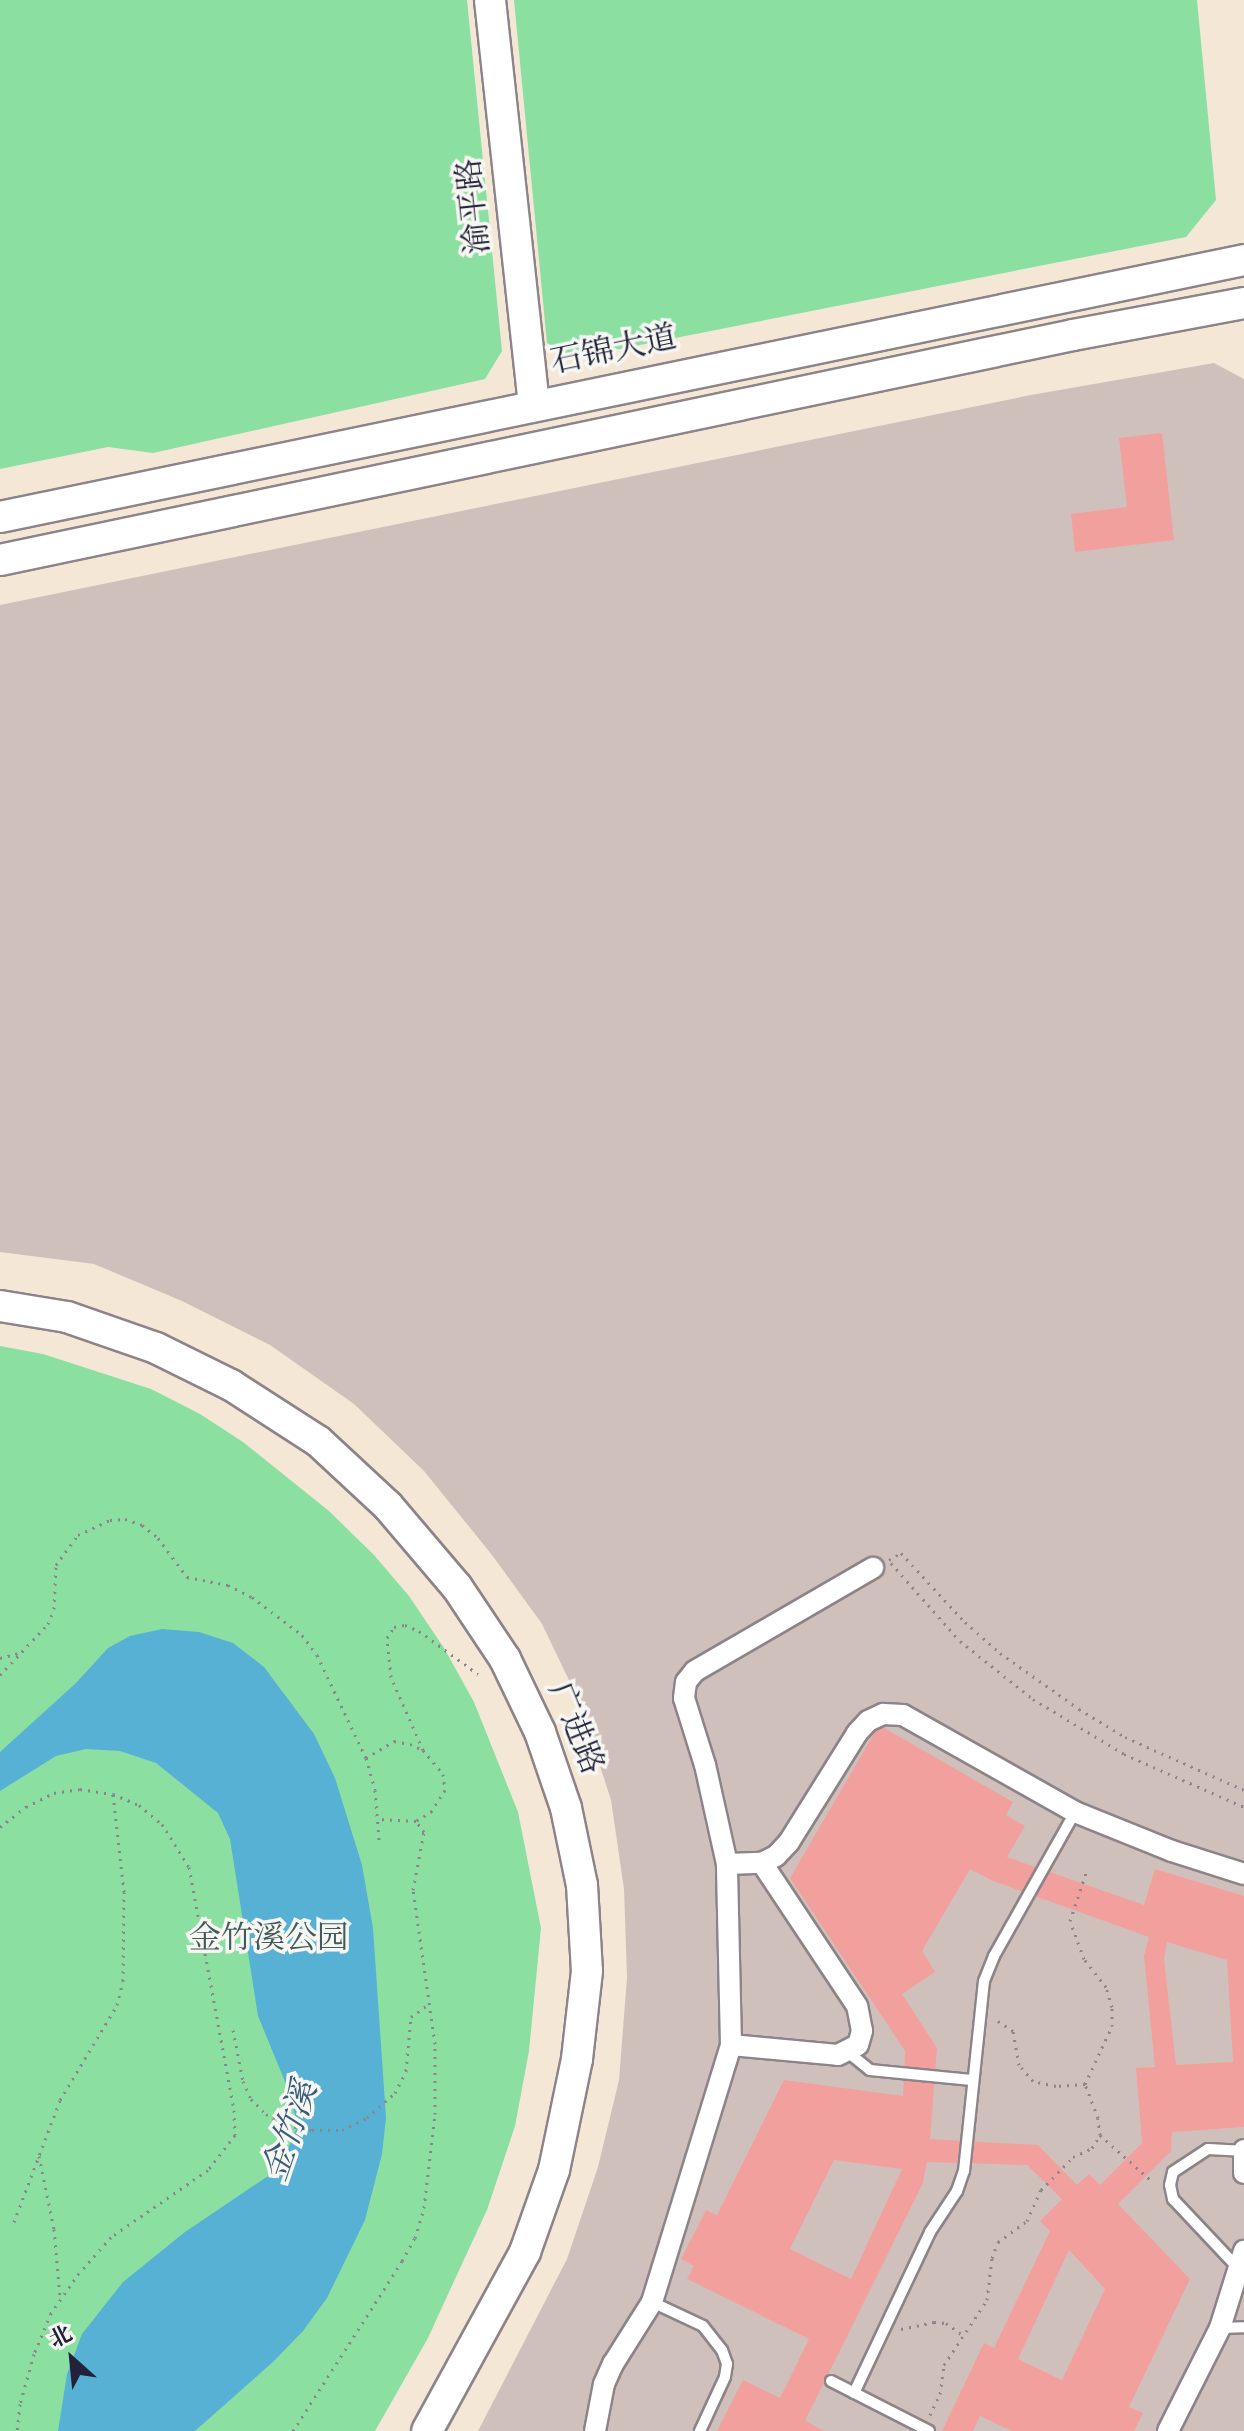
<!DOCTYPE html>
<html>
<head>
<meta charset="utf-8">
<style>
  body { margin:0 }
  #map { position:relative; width:1244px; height:2431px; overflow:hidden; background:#f5e7d6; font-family:"Old Standard TT","Noto Serif SC",serif }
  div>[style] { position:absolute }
  .industrial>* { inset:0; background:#d0c0bc }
  .green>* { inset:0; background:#8bdfa1 }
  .water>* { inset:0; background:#57b1d5 }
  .building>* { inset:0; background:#f2a09d }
  .path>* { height:3px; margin-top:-1.5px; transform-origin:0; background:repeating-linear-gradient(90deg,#8c8488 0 2px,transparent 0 8px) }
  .roads { filter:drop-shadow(2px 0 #8c8488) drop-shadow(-2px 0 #8c8488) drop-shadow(0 2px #8c8488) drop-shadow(0 -2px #8c8488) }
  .lane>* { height:10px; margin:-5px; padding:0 5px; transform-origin:5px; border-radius:5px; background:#fff }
  .street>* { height:20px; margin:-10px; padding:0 10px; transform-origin:10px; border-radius:10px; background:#fff }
  .secondary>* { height:30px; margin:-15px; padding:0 15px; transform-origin:15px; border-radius:15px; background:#fff }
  span { translate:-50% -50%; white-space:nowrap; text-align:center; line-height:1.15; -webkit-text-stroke:7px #f6f6f2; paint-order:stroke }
  .street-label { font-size:32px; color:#22223b }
  .park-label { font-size:32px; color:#425b5a }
  .water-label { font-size:34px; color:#375b79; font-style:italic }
  .north { position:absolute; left:32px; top:2319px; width:80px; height:80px; -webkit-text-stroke:6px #f6f6f2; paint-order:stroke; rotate:333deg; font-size:22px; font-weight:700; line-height:32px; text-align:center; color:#22223b }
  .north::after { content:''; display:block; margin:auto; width:28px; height:36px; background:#22223b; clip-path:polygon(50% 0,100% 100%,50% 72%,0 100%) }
</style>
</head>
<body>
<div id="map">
  <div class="industrial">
    <i style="clip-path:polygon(1214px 363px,1244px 379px,1244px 2431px,478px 2431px,567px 2259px,598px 2167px,619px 2080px,627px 1978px,624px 1889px,611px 1800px,579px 1701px,542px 1624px,492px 1555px,424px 1471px,354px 1404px,270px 1345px,182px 1301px,94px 1264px,0 1252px,0 605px,1031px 395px)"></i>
  </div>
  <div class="green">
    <i style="clip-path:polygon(0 0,467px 0,502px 351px,485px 379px,153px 453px,108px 447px,0 469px)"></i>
    <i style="clip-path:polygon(514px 0,1197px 0,1216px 200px,1186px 237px,574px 358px,547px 343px)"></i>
    <i style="clip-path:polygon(0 1346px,43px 1354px,151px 1389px,200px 1414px,243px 1442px,329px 1511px,374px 1555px,409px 1596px,444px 1648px,474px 1702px,518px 1812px,541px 1928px,529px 2051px,515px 2126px,487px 2210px,455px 2279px,428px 2338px,375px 2431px,0 2431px)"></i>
  </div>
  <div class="water">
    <i style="clip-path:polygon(162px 1629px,199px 1632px,233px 1643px,264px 1667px,314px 1734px,335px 1778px,362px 1865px,373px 1928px,386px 2118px,382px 2154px,365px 2220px,327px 2298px,303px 2331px,273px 2362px,195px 2431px,58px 2431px,67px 2374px,82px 2334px,104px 2306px,123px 2282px,185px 2232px,268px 2176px,282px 2163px,298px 2125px,286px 2084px,258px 2016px,230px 1839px,218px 1813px,156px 1763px,120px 1751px,86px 1749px,56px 1756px,0 1791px,0 1752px,76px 1683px,108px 1648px,130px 1636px)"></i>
  </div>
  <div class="building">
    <i style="clip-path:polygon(1162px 433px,1174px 540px,1075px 552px,1071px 514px,1127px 507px,1119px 438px)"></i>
    <i style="clip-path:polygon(evenodd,879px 1725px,1013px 1802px,1006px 1815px,1025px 1826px,1007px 1857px,1144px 1905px,1155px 1869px,1244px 1896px,1244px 2127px,1172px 2132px,1171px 2151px,1118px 2204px,1190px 2279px,1129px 2407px,1143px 2413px,1134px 2431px,1012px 2431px,980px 2416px,973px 2431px,942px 2431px,984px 2343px,994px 2348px,1050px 2231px,1040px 2221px,1062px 2199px,1027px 2165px,927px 2162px,923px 2183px,805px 2421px,824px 2431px,717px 2431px,743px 2380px,780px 2398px,809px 2339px,687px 2279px,694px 2266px,681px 2259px,706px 2210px,717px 2215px,784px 2080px,903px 2096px,905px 2051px,790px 1878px,879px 1725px,970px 1869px,993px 1881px,1149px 1937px,1144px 1956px,1155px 2067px,1136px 2068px,1142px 2143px,1100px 2185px,1089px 2174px,1077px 2185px,1038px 2145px,930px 2139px,937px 2048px,902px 1994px,935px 1972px,922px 1951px,970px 1869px,879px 1725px,1167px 1942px,1227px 1960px,1233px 2062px,1176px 2065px,1164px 1959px,1167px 1942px,879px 1725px,834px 2160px,902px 2169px,851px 2279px,790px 2249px,834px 2160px,879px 1725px,1069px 2250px,1105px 2289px,1062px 2380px,1018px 2359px,1069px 2250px)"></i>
  </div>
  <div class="path">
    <i style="left:889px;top:1560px;width:14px;rotate:-30deg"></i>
    <i style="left:901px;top:1553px;width:94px;rotate:47.2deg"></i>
    <i style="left:965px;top:1622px;width:47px;rotate:41.5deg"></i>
    <i style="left:1000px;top:1653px;width:97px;rotate:35.3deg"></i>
    <i style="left:1079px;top:1709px;width:54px;rotate:31.3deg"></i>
    <i style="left:1125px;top:1737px;width:130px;rotate:24deg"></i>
    <i style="left:891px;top:1563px;width:104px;rotate:48.5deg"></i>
    <i style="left:960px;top:1641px;width:93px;rotate:38.5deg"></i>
    <i style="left:1033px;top:1699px;width:106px;rotate:31.1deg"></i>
    <i style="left:1124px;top:1754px;width:131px;rotate:23.8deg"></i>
    <i style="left:0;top:1658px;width:24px;rotate:-15deg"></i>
    <i style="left:0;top:1675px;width:70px;rotate:-46.7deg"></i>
    <i style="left:48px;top:1624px;width:16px;rotate:-68deg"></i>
    <i style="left:54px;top:1609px;width:44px;rotate:-87.4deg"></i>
    <i style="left:56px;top:1565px;width:37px;rotate:-54deg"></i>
    <i style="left:78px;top:1535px;width:35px;rotate:-25deg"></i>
    <i style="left:110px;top:1520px;width:15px;rotate:-4deg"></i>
    <i style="left:125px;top:1519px;width:18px;rotate:19deg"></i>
    <i style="left:142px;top:1525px;width:21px;rotate:39deg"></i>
    <i style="left:158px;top:1538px;width:49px;rotate:53.4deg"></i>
    <i style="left:187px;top:1577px;width:42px;rotate:11deg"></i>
    <i style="left:228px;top:1585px;width:27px;rotate:27deg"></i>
    <i style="left:252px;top:1597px;width:63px;rotate:37.2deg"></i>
    <i style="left:302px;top:1635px;width:25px;rotate:53deg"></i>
    <i style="left:317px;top:1655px;width:114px;rotate:64.6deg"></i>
    <i style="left:366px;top:1758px;width:33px;rotate:74deg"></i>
    <i style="left:375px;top:1790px;width:50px;rotate:85.4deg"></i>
    <i style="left:423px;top:1750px;width:80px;rotate:-113.7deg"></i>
    <i style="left:391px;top:1677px;width:39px;rotate:-96deg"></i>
    <i style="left:387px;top:1638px;width:13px;rotate:-58deg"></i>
    <i style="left:394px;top:1627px;width:11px;rotate:-10deg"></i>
    <i style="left:405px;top:1625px;width:15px;rotate:23deg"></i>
    <i style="left:419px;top:1631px;width:73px;rotate:36.1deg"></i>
    <i style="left:366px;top:1758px;width:33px;rotate:-31deg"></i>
    <i style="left:394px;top:1741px;width:16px;rotate:11deg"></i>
    <i style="left:410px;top:1744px;width:14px;rotate:25deg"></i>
    <i style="left:423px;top:1750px;width:31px;rotate:50deg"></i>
    <i style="left:443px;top:1774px;width:16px;rotate:83deg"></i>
    <i style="left:445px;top:1790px;width:25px;rotate:122deg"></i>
    <i style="left:432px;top:1811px;width:19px;rotate:148deg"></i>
    <i style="left:416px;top:1821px;width:37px;rotate:-177deg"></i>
    <i style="left:0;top:1827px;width:33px;rotate:-38deg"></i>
    <i style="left:26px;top:1807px;width:31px;rotate:-27deg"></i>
    <i style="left:54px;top:1793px;width:26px;rotate:-9deg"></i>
    <i style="left:80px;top:1789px;width:33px;rotate:9deg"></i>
    <i style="left:113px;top:1794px;width:28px;rotate:23deg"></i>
    <i style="left:139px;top:1805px;width:30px;rotate:40deg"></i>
    <i style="left:162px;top:1824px;width:51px;rotate:57.9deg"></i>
    <i style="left:189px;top:1867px;width:247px;rotate:79.5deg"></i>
    <i style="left:234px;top:2110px;width:25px;rotate:88deg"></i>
    <i style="left:235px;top:2135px;width:44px;rotate:127.6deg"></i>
    <i style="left:208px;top:2170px;width:118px;rotate:145.4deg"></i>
    <i style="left:111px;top:2237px;width:48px;rotate:131.6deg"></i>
    <i style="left:79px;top:2273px;width:49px;rotate:125deg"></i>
    <i style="left:51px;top:2313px;width:44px;rotate:112.5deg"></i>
    <i style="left:34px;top:2354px;width:52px;rotate:105.6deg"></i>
    <i style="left:20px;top:2404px;width:27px;rotate:96deg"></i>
    <i style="left:233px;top:2030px;width:52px;rotate:78.9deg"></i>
    <i style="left:243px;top:2081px;width:20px;rotate:66deg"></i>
    <i style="left:251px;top:2099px;width:21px;rotate:45deg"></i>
    <i style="left:266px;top:2114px;width:23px;rotate:29deg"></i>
    <i style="left:286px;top:2125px;width:26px;rotate:11deg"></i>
    <i style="left:312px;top:2130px;width:30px"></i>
    <i style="left:342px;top:2130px;width:28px;rotate:-26deg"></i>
    <i style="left:367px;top:2118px;width:38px;rotate:-42deg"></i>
    <i style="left:395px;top:2093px;width:25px;rotate:-63deg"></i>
    <i style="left:406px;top:2071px;width:54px;rotate:-84.7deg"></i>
    <i style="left:411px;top:2017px;width:22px;rotate:-36deg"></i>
    <i style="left:1085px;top:2084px;width:64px;rotate:-65deg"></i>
    <i style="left:1112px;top:2026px;width:19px;rotate:-90deg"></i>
    <i style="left:1112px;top:2007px;width:21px;rotate:-107deg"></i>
    <i style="left:1106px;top:1987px;width:36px;rotate:-128deg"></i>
    <i style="left:1084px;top:1959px;width:40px;rotate:-110.2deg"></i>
    <i style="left:1070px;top:1921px;width:51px;rotate:-71.6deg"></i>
    <i style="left:1100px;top:2135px;width:72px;rotate:41.6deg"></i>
    <i style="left:39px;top:2156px;width:75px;rotate:78.4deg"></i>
    <i style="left:54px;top:2229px;width:69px;rotate:85deg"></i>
    <i style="left:14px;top:2222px;width:130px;rotate:-69.3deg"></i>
    <i style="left:60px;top:2100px;width:111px;rotate:-59deg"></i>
    <i style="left:117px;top:2005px;width:25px;rotate:-76deg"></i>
    <i style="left:123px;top:1981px;width:89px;rotate:-89.4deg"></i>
    <i style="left:124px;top:1892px;width:99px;rotate:-96.4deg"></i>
    <i style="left:901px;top:2329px;width:34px;rotate:-12deg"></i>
    <i style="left:934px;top:2322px;width:12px;rotate:5deg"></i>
    <i style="left:946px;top:2323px;width:22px;rotate:36deg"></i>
    <i style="left:930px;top:2415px;width:23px;rotate:-65deg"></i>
    <i style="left:940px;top:2394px;width:29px;rotate:-82deg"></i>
    <i style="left:944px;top:2365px;width:78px;rotate:-56.5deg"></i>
    <i style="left:987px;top:2300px;width:42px;rotate:-83.2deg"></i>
    <i style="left:992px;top:2258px;width:17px;rotate:-69deg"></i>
    <i style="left:998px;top:2242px;width:36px;rotate:-36deg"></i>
    <i style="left:1027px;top:2221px;width:34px;rotate:-66deg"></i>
    <i style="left:1041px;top:2190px;width:46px;rotate:-45.9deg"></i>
    <i style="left:1073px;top:2157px;width:21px;rotate:-25deg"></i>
    <i style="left:1092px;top:2148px;width:15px;rotate:-58deg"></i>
    <i style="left:1100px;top:2135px;width:17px;rotate:-97deg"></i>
    <i style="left:1098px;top:2118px;width:36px;rotate:-111deg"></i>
    <i style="left:1085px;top:2084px;width:29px;rotate:176deg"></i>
    <i style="left:1056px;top:2086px;width:24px;rotate:-168deg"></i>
    <i style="left:1033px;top:2081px;width:21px;rotate:-131deg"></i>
    <i style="left:1019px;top:2065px;width:35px;rotate:-100deg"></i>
    <i style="left:1013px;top:2031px;width:23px;rotate:-146deg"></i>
    <i style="left:293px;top:2431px;width:202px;rotate:-57.3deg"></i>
    <i style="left:402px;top:2261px;width:26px;rotate:-61deg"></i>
    <i style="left:415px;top:2238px;width:31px;rotate:-73deg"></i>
    <i style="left:424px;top:2208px;width:95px;rotate:-83.3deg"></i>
    <i style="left:435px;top:2114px;width:70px;rotate:-90deg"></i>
    <i style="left:435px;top:2044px;width:156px;rotate:-98.1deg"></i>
    <i style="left:413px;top:1890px;width:59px;rotate:-79.3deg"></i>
    <i style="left:424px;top:1832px;width:14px;rotate:-126deg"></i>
  </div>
  <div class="roads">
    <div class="lane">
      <i style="left:849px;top:2053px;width:27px;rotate:39deg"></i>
      <i style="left:870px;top:2070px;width:102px;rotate:5.6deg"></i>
      <i style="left:1238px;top:2268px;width:95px;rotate:-133.3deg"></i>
      <i style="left:1173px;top:2199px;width:14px;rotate:-102deg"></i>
      <i style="left:1170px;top:2185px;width:13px;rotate:-77deg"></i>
      <i style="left:1173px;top:2172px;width:42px;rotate:-33.3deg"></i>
      <i style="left:1208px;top:2149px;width:33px;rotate:3deg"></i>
      <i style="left:652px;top:2302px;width:56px;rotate:25.2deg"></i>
      <i style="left:703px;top:2326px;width:31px;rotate:52deg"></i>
      <i style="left:722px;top:2350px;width:15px;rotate:70deg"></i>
      <i style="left:727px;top:2364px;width:13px;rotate:99deg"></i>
      <i style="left:725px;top:2377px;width:60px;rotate:114.8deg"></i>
      <i style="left:1220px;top:2328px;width:24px;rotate:-2deg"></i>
      <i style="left:831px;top:2381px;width:110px;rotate:27deg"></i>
      <i style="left:854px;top:2393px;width:178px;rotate:-64.7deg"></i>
      <i style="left:930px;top:2232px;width:49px;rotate:-56.6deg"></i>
      <i style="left:957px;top:2191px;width:21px;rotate:-71deg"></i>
      <i style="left:964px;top:2171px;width:191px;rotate:-84deg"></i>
      <i style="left:984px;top:1981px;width:27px;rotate:-68deg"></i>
      <i style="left:994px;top:1956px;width:165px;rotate:-60.6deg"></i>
    </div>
    <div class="street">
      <i style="left:727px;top:1864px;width:35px;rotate:-2deg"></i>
      <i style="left:762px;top:1863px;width:16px;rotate:-27deg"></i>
      <i style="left:776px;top:1856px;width:19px;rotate:-47deg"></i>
      <i style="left:789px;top:1842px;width:128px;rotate:-58deg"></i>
      <i style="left:857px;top:1733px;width:16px;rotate:-47deg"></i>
      <i style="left:868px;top:1721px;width:17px;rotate:-25deg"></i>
      <i style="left:883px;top:1714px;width:20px;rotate:3deg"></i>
      <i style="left:903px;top:1715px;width:197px;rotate:29.4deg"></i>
      <i style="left:1075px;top:1812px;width:105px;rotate:21.9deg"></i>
      <i style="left:1172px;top:1851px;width:76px;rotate:17.7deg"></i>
      <i style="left:731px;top:2045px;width:107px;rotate:5.3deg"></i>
      <i style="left:838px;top:2055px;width:22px;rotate:-27deg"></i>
      <i style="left:858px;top:2045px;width:15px;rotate:-74deg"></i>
      <i style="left:862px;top:2031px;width:25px;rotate:-101deg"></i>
      <i style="left:857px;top:2006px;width:172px;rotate:-123.6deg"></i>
      <i style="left:1244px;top:2150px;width:23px;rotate:90deg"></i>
      <i style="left:595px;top:2431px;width:48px;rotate:-79.2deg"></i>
      <i style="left:604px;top:2384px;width:22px;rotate:-66deg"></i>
      <i style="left:613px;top:2364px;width:73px;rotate:-57.8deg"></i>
      <i style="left:652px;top:2302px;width:269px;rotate:-72.9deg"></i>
      <i style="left:731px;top:2045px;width:181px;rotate:-91.3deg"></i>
      <i style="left:727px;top:1864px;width:101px;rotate:-102.5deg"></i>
      <i style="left:705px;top:1765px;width:70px;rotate:-107.4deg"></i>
      <i style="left:684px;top:1698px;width:16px;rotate:-83deg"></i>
      <i style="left:686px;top:1682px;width:14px;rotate:-51deg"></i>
      <i style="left:695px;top:1671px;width:206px;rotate:-30.1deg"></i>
      <i style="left:1168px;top:2431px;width:115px;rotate:-63.2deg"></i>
      <i style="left:1220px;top:2328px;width:81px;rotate:-72.7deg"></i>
    </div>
    <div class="secondary">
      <i style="left:490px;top:0;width:407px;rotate:83.8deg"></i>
      <i style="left:0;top:517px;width:1270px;rotate:-11.67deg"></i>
      <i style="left:0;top:560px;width:1096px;rotate:-11.84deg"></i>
      <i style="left:1073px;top:335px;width:174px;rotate:-10.6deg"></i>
      <i style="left:0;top:1306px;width:68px;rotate:9.3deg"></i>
      <i style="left:67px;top:1317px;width:94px;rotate:19.2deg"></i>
      <i style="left:156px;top:1348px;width:84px;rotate:26.3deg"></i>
      <i style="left:231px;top:1385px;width:103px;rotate:32.8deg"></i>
      <i style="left:318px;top:1441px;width:96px;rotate:42.9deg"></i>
      <i style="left:388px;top:1506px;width:106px;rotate:49.6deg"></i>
      <i style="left:457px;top:1587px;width:87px;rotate:56.3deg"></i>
      <i style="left:505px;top:1659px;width:81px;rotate:64.4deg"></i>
      <i style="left:540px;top:1732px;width:80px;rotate:71.1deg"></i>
      <i style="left:566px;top:1808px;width:79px;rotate:78.3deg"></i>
      <i style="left:582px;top:1885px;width:86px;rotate:86.7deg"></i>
      <i style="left:587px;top:1971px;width:89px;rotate:96.5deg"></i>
      <i style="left:577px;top:2059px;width:113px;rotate:101.7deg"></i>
      <i style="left:554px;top:2170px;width:87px;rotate:109.5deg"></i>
      <i style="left:525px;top:2252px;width:204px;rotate:118.7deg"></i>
    </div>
  </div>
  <div class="street-label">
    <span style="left:476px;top:206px;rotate:-96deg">渝平路</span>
    <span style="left:614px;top:352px;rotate:-12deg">石锦大道</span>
    <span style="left:574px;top:1729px;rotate:68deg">广进路</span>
  </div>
  <div class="park-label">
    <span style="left:269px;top:1940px">金竹溪公园</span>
  </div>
  <div class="water-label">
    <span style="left:292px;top:2132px;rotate:-71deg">金竹溪</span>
  </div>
  <div class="north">北</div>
</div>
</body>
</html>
